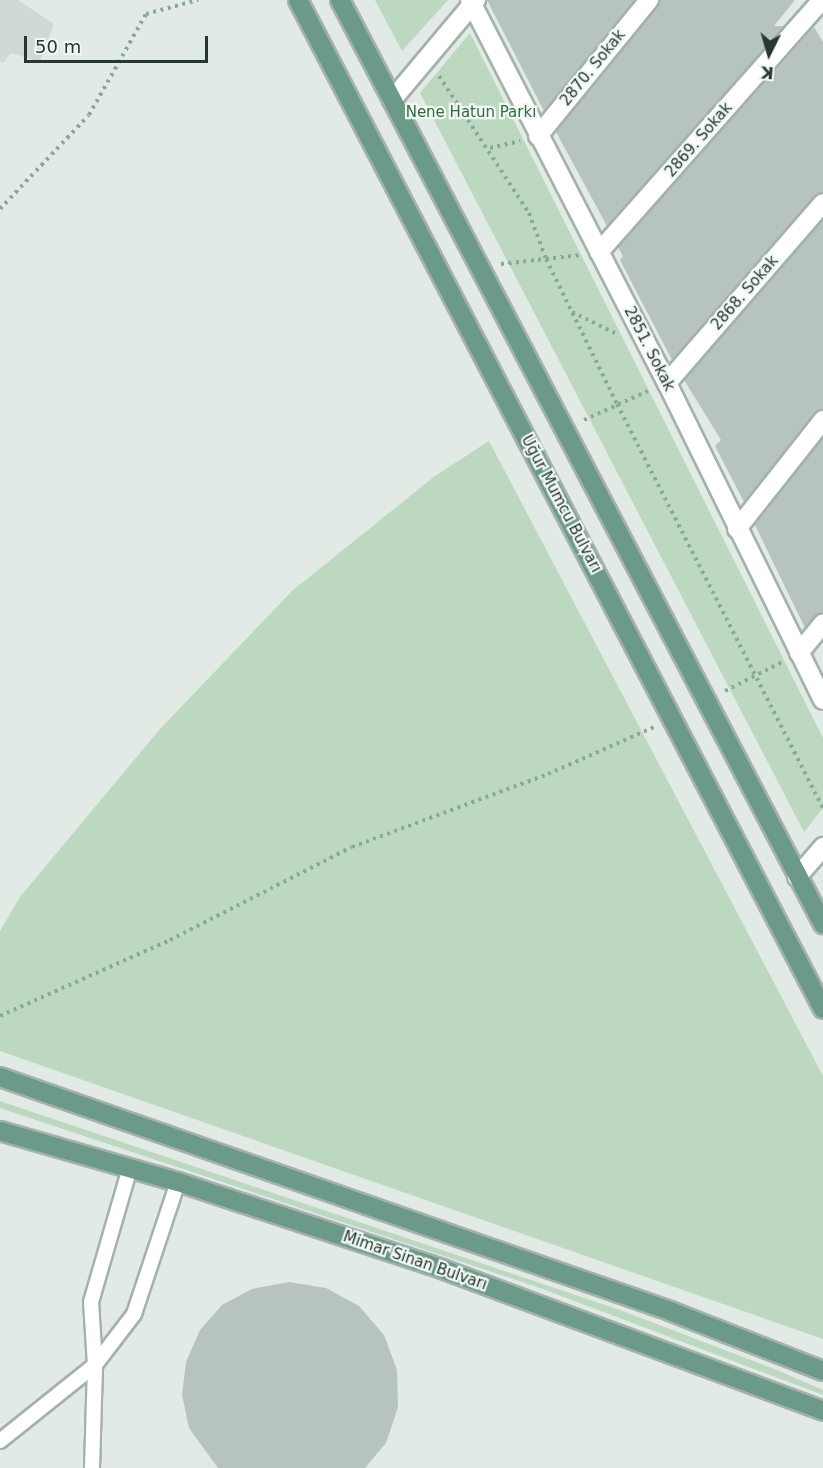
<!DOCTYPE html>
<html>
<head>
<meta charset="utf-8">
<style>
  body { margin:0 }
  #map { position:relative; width:823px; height:1468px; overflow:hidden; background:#e1eae5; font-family:"DejaVu Sans",sans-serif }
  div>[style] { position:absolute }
  .built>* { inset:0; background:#d0d9d4 }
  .green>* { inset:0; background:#bdd8c1 }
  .building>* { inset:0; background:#b7c4be }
  .path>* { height:4px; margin-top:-2px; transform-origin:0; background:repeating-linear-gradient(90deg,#86a99a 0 3px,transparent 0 7.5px) }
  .roads { filter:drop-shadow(2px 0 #a5b1ab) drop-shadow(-2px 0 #a5b1ab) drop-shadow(0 2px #a5b1ab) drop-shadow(0 -2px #a5b1ab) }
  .service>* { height:14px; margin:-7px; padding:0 7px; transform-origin:7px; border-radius:7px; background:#fff }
  .minor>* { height:18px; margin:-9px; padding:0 9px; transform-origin:9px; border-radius:9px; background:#fff }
  .primary>* { height:18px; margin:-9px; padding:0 9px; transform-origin:9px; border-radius:9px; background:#6b9a88 }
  span { translate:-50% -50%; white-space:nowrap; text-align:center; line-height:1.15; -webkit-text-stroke:4.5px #f1f7f3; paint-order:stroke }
  .street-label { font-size:15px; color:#243830 }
  .park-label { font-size:15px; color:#336a42 }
  .north { position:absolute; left:739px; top:24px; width:60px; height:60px; -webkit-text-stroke:4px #f1f7f3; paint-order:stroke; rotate:185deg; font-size:16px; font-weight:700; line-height:24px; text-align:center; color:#243830 }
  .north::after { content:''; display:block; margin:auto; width:21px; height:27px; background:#243830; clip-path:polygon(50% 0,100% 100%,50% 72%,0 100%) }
  .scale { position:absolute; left:24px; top:36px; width:184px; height:27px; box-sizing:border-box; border:3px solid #243830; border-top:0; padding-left:8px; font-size:18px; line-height:21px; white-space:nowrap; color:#243830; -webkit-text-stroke:4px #f1f7f3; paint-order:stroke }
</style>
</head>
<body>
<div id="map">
  <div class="built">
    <i style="clip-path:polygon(0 0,18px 0,54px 24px,40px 62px,11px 53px,3px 63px,0 62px)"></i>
  </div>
  <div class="green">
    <i style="clip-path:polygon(375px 0,448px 0,402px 51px)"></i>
    <i style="clip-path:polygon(470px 33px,823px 738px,823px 808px,804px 832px,420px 93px)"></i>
    <i style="clip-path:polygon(489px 441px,823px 1076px,823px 1339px,0 1051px,0 931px,20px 897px,160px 729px,292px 591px,435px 476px)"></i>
    <i style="clip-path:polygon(0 1101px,620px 1310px,777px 1370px,823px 1390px,823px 1395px,540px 1288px,0 1108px)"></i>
  </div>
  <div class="building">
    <i style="clip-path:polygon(487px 0,634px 0,544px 111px)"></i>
    <i style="clip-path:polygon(660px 0,795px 0,774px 26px,784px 26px,607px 226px,556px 132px)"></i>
    <i style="clip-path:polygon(814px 27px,823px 42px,823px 192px,814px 196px,672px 360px,620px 260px,623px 256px,618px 247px)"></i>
    <i style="clip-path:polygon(823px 220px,823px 409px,814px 413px,744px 502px,715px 446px,721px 440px,684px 380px)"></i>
    <i style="clip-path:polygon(823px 438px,823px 612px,805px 628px,755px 525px)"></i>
    <i style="clip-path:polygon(289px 1282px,326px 1288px,359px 1306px,384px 1335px,397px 1370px,398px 1407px,386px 1443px,365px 1468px,218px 1468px,189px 1428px,182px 1395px,186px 1362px,200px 1330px,222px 1305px,252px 1289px)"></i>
  </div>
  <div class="path">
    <i style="left:439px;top:76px;width:164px;rotate:56.7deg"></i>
    <i style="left:529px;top:213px;width:49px;rotate:69.7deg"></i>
    <i style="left:546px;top:259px;width:161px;rotate:63.9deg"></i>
    <i style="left:617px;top:404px;width:453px;rotate:63deg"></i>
    <i style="left:490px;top:148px;width:31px;rotate:-13deg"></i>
    <i style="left:0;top:209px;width:129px;rotate:-46.6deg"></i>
    <i style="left:89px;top:115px;width:116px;rotate:-60.6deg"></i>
    <i style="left:146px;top:14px;width:54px;rotate:-15.1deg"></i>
    <i style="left:501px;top:264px;width:80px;rotate:-6.5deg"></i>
    <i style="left:572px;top:312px;width:50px;rotate:26.1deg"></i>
    <i style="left:584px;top:420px;width:70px;rotate:-24.4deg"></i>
    <i style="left:725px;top:691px;width:64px;rotate:-27deg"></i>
    <i style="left:0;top:1016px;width:186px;rotate:-24.1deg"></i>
    <i style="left:170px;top:940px;width:204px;rotate:-27.1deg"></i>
    <i style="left:352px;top:847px;width:209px;rotate:-20.4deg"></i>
    <i style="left:548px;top:774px;width:116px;rotate:-23.9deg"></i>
  </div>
  <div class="roads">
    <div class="service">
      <i style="left:0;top:1441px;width:122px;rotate:-38.7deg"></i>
      <i style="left:95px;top:1365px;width:64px;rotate:-52.6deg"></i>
      <i style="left:134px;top:1314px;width:139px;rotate:-71.6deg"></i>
      <i style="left:92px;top:1468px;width:103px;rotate:-88.3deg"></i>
      <i style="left:95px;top:1365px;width:63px;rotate:-93.6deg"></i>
      <i style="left:91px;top:1302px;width:140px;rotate:-73.8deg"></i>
    </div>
    <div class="minor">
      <i style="left:470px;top:0;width:431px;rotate:62.8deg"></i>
      <i style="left:667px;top:383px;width:353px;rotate:63.8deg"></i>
      <i style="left:392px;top:100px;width:131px;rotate:-50deg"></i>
      <i style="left:538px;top:136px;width:176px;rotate:-50.8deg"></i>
      <i style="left:599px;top:252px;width:337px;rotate:-48.5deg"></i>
      <i style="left:667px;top:383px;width:238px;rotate:-49.1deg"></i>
      <i style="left:737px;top:529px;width:139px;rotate:-51.7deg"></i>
      <i style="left:799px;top:653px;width:38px;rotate:-51deg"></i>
      <i style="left:797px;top:877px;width:40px;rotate:-49deg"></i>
    </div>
    <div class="primary">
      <i style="left:298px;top:0;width:1137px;rotate:62.51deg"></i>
      <i style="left:340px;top:0;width:1043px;rotate:62.4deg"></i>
      <i style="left:0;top:1077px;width:710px;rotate:19.25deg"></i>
      <i style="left:670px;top:1311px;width:164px;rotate:21.4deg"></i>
      <i style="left:0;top:1131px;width:185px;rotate:16deg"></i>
      <i style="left:178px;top:1182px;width:278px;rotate:18.2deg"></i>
      <i style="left:442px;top:1269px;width:407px;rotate:20.4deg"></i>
    </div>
  </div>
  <div class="street-label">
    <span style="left:593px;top:68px;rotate:-51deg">2870. Sokak</span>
    <span style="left:699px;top:140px;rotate:-49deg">2869. Sokak</span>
    <span style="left:745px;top:293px;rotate:-49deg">2868. Sokak</span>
    <span style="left:649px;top:349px;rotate:63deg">2851. Sokak</span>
    <span style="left:561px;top:504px;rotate:62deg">Uğur Mumcu Bulvarı</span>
    <span style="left:415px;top:1261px;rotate:19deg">Mimar Sinan Bulvarı</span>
  </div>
  <div class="park-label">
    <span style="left:471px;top:113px">Nene Hatun Parkı</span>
  </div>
  <div class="north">K</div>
  <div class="scale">50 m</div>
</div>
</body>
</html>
